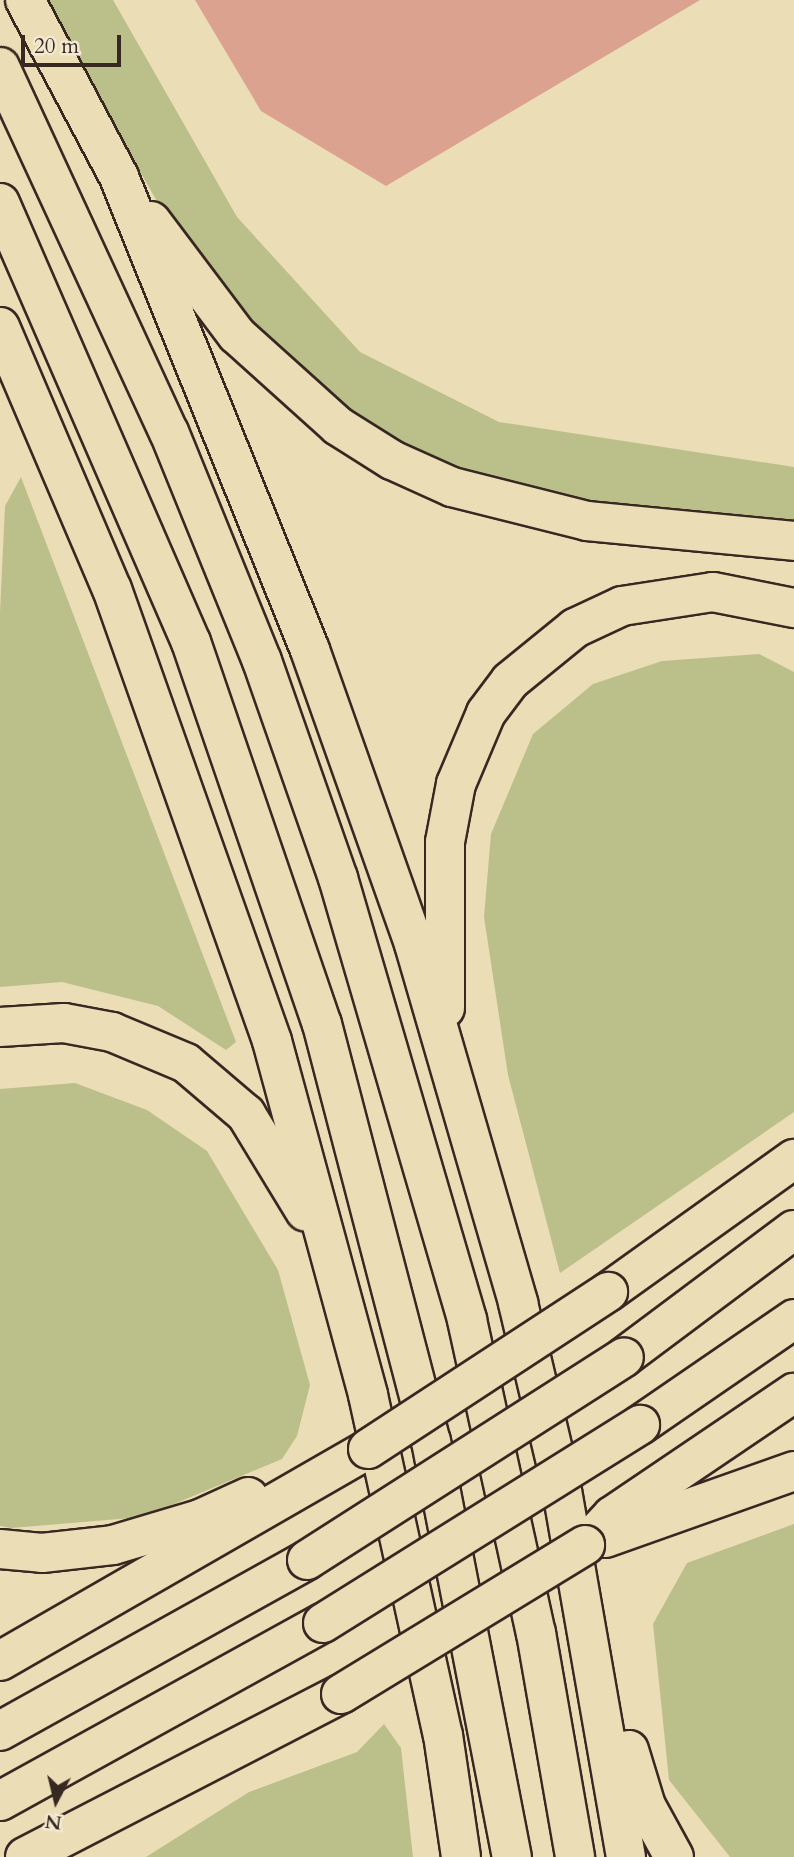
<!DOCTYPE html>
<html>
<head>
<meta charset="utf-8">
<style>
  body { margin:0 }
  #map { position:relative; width:794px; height:1857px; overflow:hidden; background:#ebddb6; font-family:Cardo,serif }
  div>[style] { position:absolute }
  .green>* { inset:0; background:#bbc08b }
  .building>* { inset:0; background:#dba28f }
  .roads { filter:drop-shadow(2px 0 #372822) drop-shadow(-2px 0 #372822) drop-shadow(0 2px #372822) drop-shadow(0 -2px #372822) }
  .highway>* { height:38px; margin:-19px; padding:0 19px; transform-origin:19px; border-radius:19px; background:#ebddb6 }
  .bridges { filter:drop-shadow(2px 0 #372822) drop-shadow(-2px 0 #372822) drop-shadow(0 2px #372822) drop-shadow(0 -2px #372822) }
  .highway-bridge>* { height:38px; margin:-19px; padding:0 19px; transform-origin:19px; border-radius:19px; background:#ebddb6 }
  span { translate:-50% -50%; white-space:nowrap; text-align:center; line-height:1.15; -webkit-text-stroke:5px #f2e9d0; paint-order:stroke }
  .north { position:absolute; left:21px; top:1766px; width:70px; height:70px; -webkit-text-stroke:5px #f2e9d0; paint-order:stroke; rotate:187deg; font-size:19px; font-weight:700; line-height:28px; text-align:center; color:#372822 }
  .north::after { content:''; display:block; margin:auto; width:24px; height:32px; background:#372822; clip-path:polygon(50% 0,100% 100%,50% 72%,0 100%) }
  .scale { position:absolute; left:21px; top:35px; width:100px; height:32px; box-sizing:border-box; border:4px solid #372822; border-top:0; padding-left:9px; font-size:21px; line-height:24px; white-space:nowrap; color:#372822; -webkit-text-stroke:5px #f2e9d0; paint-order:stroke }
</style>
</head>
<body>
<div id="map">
  <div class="green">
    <i style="clip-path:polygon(42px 0,113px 0,237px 217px,360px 352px,499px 422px,794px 467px,794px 528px,635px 517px,467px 480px,321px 399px,252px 333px,166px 217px)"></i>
    <i style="clip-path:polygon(21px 477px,236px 1042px,226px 1050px,158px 1006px,62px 982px,0 987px,0 612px,5px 506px)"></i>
    <i style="clip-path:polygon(759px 654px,794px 672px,794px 1112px,560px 1273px,508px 1075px,484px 917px,491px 834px,533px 734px,593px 684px,662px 661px)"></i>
    <i style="clip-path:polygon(75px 1083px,147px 1110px,207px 1151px,278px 1270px,310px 1385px,297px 1436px,282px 1459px,143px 1517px,11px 1528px,0 1526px,0 1089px)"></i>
    <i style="clip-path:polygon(794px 1524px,794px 1857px,730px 1857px,669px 1780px,653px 1624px,687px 1563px)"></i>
    <i style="clip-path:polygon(384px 1724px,401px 1748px,413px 1857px,146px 1857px,249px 1792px,357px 1752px)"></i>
  </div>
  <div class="building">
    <i style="clip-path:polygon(195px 0,700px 0,386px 186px,261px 111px)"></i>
  </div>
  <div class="roads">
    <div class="highway">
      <i style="left:25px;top:0;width:200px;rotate:62deg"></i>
      <i style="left:119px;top:177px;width:510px;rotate:68.01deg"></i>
      <i style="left:310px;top:650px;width:312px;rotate:70.5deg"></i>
      <i style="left:414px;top:944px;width:374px;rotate:73.8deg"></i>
      <i style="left:518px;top:1303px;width:181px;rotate:76.6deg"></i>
      <i style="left:560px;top:1479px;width:384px;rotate:80.1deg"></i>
      <i style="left:0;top:67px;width:402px;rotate:65.2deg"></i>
      <i style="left:169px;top:432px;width:247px;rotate:67.9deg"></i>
      <i style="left:262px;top:661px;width:230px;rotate:70.7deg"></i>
      <i style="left:338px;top:878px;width:460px;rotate:73.7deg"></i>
      <i style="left:467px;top:1320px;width:321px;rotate:77.6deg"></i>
      <i style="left:536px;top:1633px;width:227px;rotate:80.1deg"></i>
      <i style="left:0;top:203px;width:479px;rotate:66.5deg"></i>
      <i style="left:191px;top:642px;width:404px;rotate:71.1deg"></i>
      <i style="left:322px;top:1024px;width:431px;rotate:75.4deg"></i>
      <i style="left:431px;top:1441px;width:424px;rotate:79deg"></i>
      <i style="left:151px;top:221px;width:143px;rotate:53deg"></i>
      <i style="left:237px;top:335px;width:136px;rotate:42deg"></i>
      <i style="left:338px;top:426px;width:64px;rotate:32.2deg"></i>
      <i style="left:392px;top:460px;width:66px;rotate:24.2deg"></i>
      <i style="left:452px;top:487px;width:139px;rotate:14.1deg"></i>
      <i style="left:587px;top:521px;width:208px;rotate:5.5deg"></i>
      <i style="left:0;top:327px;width:285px;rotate:66.9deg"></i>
      <i style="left:112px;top:589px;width:479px;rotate:70.5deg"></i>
      <i style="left:272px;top:1041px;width:367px;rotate:74.8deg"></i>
      <i style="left:368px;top:1395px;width:348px;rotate:77.6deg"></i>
      <i style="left:443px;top:1735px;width:123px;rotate:81.6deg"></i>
      <i style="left:445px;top:1008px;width:166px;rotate:-90deg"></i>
      <i style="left:445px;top:842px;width:59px;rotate:-79.3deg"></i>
      <i style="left:456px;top:784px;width:77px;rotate:-67.1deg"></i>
      <i style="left:486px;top:713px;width:40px;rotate:-53deg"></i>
      <i style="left:510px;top:681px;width:84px;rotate:-39.2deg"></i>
      <i style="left:575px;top:628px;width:52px;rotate:-25.1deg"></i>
      <i style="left:622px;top:606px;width:92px;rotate:-8.7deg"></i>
      <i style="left:713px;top:592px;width:83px;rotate:11.2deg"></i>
      <i style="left:0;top:1027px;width:64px;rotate:-3.6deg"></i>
      <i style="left:64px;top:1023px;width:49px;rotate:10.6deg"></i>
      <i style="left:112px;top:1032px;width:80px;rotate:22.7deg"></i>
      <i style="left:186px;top:1063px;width:79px;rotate:40.4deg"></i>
      <i style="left:246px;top:1114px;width:114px;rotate:58.7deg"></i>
      <i style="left:608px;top:1292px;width:229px;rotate:-35.6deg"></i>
      <i style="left:624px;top:1357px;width:212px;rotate:-36.8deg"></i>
      <i style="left:640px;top:1425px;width:187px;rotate:-34.5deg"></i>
      <i style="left:605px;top:1538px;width:201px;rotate:-19.5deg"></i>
      <i style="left:585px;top:1545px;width:40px;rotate:-47deg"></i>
      <i style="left:612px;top:1516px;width:220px;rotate:-34.1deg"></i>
      <i style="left:0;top:1549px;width:42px;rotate:5.4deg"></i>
      <i style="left:42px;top:1553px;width:71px;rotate:-6.4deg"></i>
      <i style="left:113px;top:1545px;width:91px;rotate:-16.6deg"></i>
      <i style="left:200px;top:1519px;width:53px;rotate:-24.6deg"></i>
      <i style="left:0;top:1661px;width:425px;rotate:-29.9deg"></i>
      <i style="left:0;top:1731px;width:351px;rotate:-29.1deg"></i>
      <i style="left:629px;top:1750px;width:59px;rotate:73.1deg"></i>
      <i style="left:646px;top:1806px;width:58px;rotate:61.2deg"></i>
      <i style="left:0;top:1801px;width:369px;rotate:-28.9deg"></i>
      <i style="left:25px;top:1857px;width:356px;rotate:-27.3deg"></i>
    </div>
  </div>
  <div class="bridges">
    <div class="highway-bridge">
      <i style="left:368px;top:1449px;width:287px;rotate:-33.2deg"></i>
      <i style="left:307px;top:1560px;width:376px;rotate:-32.6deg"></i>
      <i style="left:323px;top:1623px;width:374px;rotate:-32deg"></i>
      <i style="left:341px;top:1694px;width:286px;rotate:-31.4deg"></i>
    </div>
  </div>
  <div class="north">N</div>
  <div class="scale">20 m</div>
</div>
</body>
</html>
